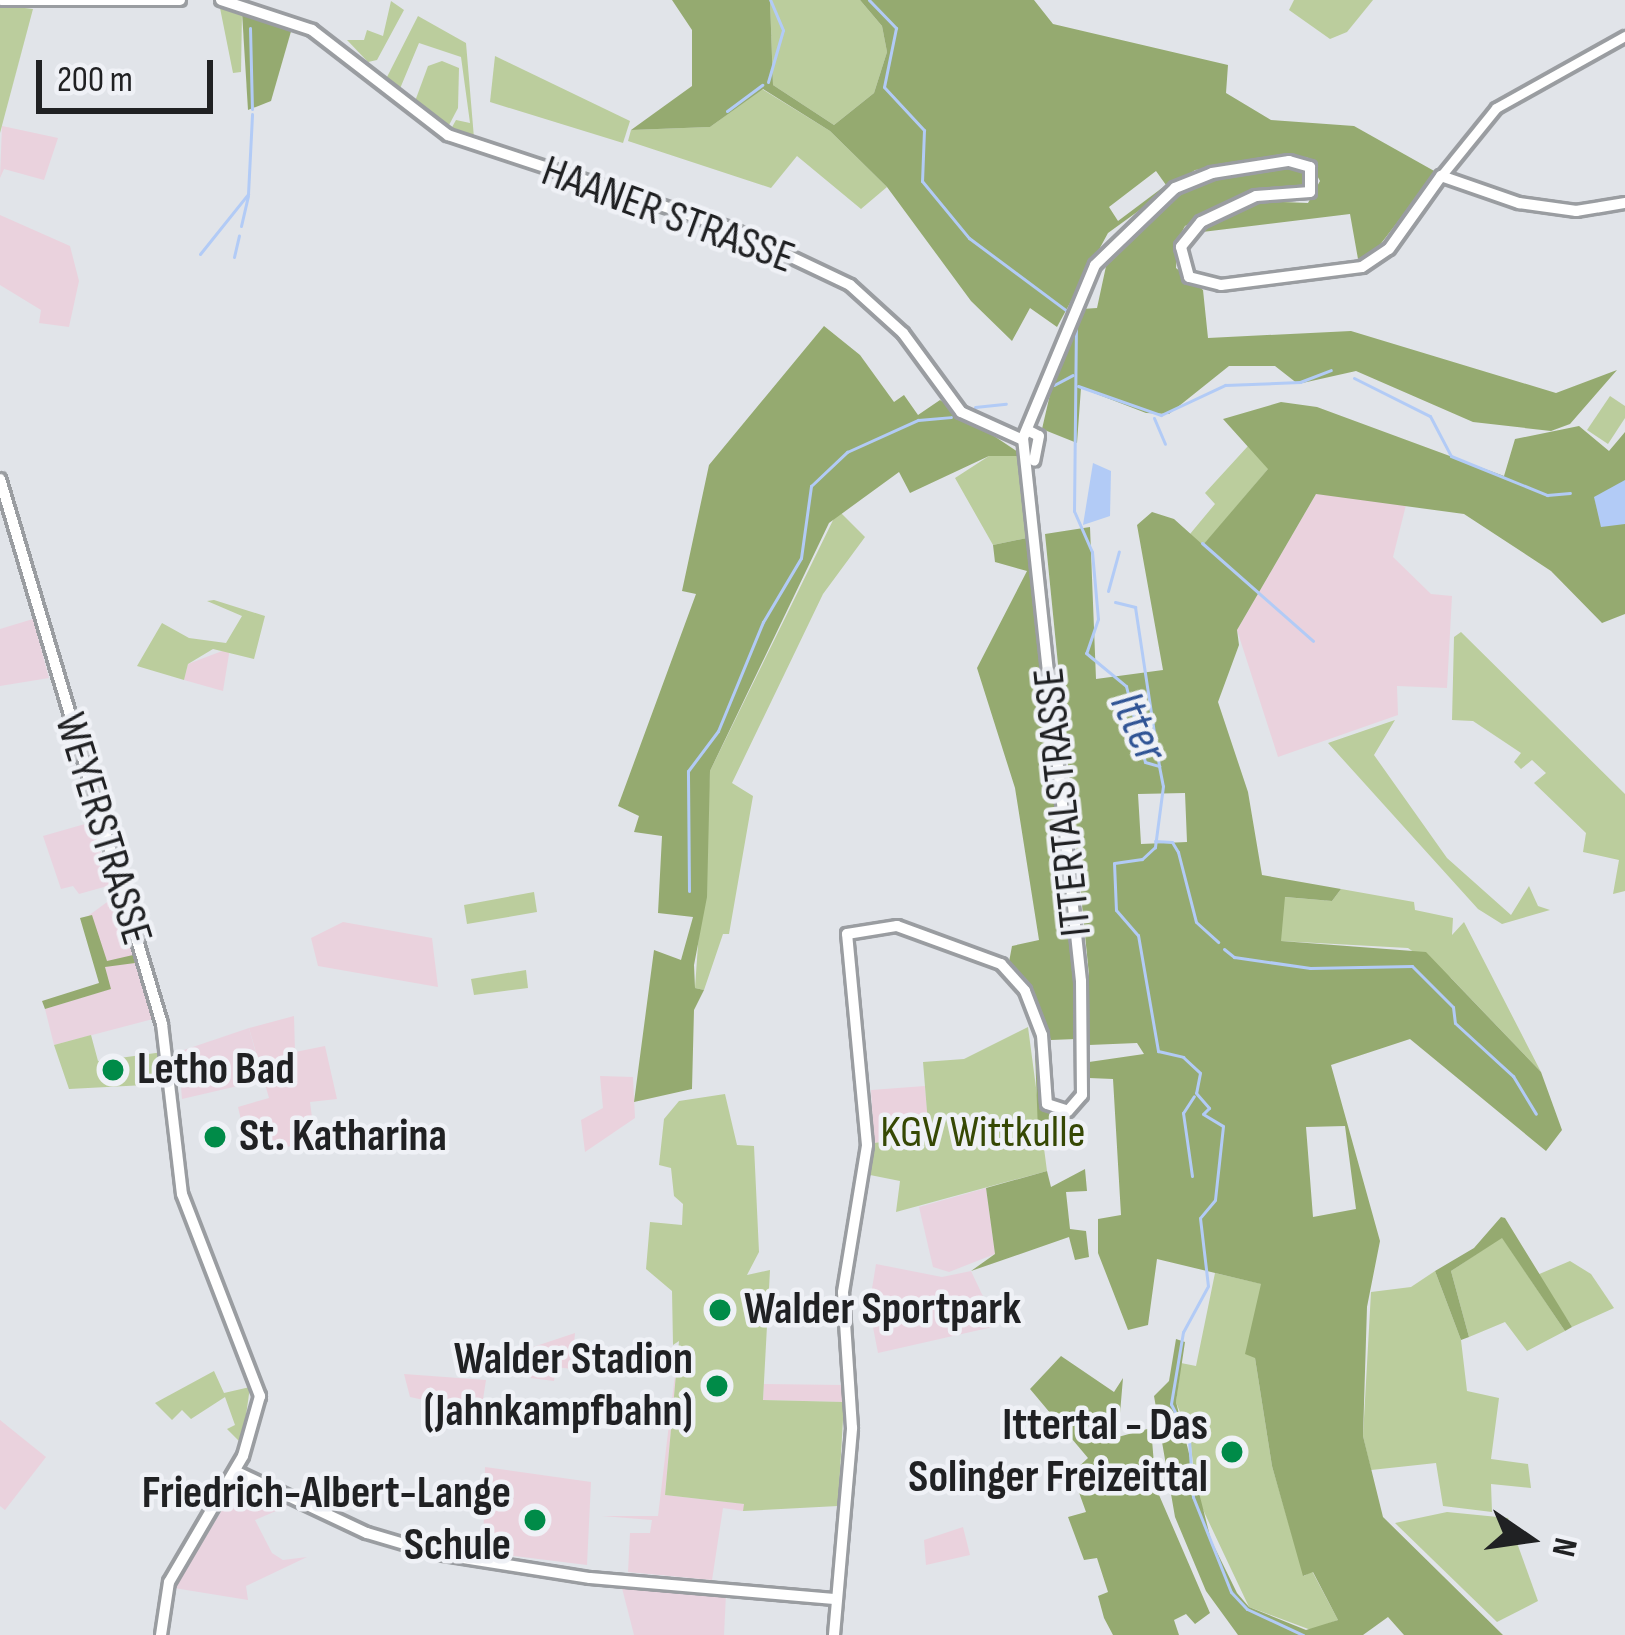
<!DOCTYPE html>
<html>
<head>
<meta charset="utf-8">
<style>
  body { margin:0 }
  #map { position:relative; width:1625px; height:1635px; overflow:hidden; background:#e1e4e9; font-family:"Sofia Sans Condensed",sans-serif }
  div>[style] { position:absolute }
  .commercial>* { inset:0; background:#e9d3df }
  .education>* { inset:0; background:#ead2dd }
  .green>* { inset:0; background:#bbcd9d }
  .forest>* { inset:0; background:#95aa70 }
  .water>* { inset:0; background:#b2cbf6 }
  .stream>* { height:3px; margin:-1.5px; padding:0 1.5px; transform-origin:1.5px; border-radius:1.5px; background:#b2cbf6 }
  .roads { filter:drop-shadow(3px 0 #9a9da1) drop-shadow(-3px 0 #9a9da1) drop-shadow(0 3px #9a9da1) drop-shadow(0 -3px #9a9da1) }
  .tertiary>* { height:9px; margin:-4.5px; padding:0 4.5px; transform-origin:4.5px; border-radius:4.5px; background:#fff }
  .secondary>* { height:10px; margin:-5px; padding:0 5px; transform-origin:5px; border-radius:5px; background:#fff }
  .dots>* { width:33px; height:33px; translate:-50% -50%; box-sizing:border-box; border:6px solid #eff1f6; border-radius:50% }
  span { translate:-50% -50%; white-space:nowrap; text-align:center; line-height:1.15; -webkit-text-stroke:9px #eff1f6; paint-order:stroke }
  .street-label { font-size:45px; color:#202123 }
  .poi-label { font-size:45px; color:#202123; font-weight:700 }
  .left { translate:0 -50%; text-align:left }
  .right { translate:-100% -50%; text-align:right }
  .park-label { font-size:45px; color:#364804 }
  .water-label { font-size:48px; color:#305495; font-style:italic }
  .north { position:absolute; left:1469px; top:1479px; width:120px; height:120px; -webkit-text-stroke:9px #eff1f6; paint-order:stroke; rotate:103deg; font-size:33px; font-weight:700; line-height:48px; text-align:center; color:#202123 }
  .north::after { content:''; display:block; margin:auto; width:42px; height:54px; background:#202123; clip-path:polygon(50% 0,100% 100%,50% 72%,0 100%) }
  .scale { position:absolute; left:36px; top:60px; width:177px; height:54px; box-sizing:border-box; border:6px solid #202123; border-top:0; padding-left:15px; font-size:36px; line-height:42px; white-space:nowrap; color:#202123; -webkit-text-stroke:9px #eff1f6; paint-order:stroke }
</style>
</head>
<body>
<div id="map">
  <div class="commercial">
    <i style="clip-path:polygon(33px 619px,49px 678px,0 686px,0 629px)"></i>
    <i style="clip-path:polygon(92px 822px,111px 885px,79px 894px,73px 886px,61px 889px,43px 836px)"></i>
    <i style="clip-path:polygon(114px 897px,153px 1019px,54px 1045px,45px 1009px,110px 989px,88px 916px)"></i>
    <i style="clip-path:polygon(249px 1028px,263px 1080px,182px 1099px,178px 1052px)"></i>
    <i style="clip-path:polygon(986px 1188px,995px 1254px,949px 1272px,933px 1267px,919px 1207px)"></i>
    <i style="clip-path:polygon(876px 1264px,942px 1277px,971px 1271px,997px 1326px,878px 1353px,869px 1307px)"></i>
    <i style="clip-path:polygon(246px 1485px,290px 1505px,255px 1520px,272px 1553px,283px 1560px,307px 1557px,246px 1586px,248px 1600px,174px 1588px,237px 1486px)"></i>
    <i style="clip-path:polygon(622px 1588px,726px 1594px,724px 1635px,634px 1635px)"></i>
  </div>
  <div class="education">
    <i style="clip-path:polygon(2px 126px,58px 138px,44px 180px,4px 169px,0 178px)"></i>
    <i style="clip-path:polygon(0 215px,70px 246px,79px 281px,69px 327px,39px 323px,41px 310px,0 285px)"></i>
    <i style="clip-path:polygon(1316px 494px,1407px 501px,1393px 557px,1431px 594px,1452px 596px,1447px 688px,1397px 686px,1398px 715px,1278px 757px,1237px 630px)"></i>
    <i style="clip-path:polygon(230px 648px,223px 691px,184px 680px,188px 664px)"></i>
    <i style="clip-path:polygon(343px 922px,432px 938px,438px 987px,318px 966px,311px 938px)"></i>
    <i style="clip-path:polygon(294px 1016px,295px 1052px,325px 1046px,337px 1099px,310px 1102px,315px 1141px,273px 1150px,264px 1146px,258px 1121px,242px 1124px,238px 1107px,269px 1098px,249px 1028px)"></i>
    <i style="clip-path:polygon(600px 1076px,633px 1077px,635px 1118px,585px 1152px,581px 1120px,603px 1108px)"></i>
    <i style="clip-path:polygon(925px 1086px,929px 1136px,874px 1143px,871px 1090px)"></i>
    <i style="clip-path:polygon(575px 1333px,572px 1369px,556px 1367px,554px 1381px,531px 1378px,530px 1348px)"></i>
    <i style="clip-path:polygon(679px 1341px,665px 1495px,745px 1504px,743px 1511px,723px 1508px,712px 1580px,628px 1572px,630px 1533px,650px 1533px,652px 1520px,602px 1516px,658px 1516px)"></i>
    <i style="clip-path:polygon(404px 1374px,486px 1380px,481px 1412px,410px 1397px)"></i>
    <i style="clip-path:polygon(764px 1384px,843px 1385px,844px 1402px,763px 1400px)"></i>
    <i style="clip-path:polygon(0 1420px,46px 1457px,5px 1510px,0 1506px)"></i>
    <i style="clip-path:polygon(485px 1467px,591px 1482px,587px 1565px,483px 1552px)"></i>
    <i style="clip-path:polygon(963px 1527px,970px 1555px,926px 1565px,924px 1540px)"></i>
  </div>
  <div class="green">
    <i style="clip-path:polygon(770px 0,860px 0,882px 26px,887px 52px,874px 93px,834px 125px,773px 85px)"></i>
    <i style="clip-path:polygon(1294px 0,1373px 0,1347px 32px,1330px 39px,1289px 10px)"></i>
    <i style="clip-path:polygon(391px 1px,404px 10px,377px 60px,368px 62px,347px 40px,364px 40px,367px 30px,383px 36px)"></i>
    <i style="clip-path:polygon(0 5px,33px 9px,0 133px)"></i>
    <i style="clip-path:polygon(220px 8px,242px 12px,241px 72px,233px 73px)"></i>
    <i style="clip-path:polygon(418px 16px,466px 43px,474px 138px,451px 129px,456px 120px,470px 123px,461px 57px,419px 43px,399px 91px,387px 77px)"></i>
    <i style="clip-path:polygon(495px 56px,630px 121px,623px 143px,490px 102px)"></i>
    <i style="clip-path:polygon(442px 61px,459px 68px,458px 108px,448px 127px,414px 104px,428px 66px)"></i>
    <i style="clip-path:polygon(762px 89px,830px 131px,887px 187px,861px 209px,797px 156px,771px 188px,628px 141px,631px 130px,710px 127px)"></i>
    <i style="clip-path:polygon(1610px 396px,1625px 406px,1625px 418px,1608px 444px,1587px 430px)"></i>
    <i style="clip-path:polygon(1248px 446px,1269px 468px,1203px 546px,1190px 534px,1215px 504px,1205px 493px)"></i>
    <i style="clip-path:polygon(989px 456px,1024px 456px,1020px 490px,1032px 537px,993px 545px,955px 478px)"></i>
    <i style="clip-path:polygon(838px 510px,865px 537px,823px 594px,732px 783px,753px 796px,729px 934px,723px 934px,704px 990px,695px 988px,710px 771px)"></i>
    <i style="clip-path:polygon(214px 600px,265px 616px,254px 659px,213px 649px,188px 664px,184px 680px,137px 666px,162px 623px,189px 638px,226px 643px,242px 616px,207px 601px)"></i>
    <i style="clip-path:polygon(1461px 632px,1625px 794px,1625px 891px,1613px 894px,1619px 860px,1583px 852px,1586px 833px,1534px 783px,1546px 773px,1532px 760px,1521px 769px,1514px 762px,1521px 753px,1473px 721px,1452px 720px,1454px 637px)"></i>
    <i style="clip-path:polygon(1395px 720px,1374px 755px,1447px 858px,1511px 915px,1529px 886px,1538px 906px,1550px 910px,1502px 924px,1478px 909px,1328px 743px)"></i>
    <i style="clip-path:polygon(1341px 889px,1414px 902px,1415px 910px,1453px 918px,1452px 935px,1464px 922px,1541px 1072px,1451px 978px,1408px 948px,1280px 941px,1284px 897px,1332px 901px)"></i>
    <i style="clip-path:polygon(534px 892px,537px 912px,467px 924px,464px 905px)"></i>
    <i style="clip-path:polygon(526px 970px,528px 988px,474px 995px,471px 979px)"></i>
    <i style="clip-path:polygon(1028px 1027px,1047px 1171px,896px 1212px,900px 1181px,870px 1175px,874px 1143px,929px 1136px,923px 1062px,964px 1059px)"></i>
    <i style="clip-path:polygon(91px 1035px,98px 1061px,163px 1052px,164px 1084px,69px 1089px,54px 1045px)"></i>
    <i style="clip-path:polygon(725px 1094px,737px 1145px,754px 1146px,759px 1252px,747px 1275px,770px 1270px,763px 1400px,844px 1402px,838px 1506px,743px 1511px,744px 1504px,665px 1495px,679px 1341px,673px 1345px,672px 1291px,646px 1269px,650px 1222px,682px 1225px,683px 1204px,674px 1196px,671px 1168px,659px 1165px,664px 1119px,679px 1101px)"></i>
    <i style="clip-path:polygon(1502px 1237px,1565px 1331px,1527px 1351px,1505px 1322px,1469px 1337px,1451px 1271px)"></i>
    <i style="clip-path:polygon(1570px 1261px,1591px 1274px,1614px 1308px,1572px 1327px,1537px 1275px)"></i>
    <i style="clip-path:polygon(1435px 1271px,1461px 1340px,1467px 1391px,1499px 1398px,1491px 1459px,1528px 1464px,1531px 1488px,1491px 1484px,1492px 1512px,1443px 1506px,1436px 1463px,1371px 1470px,1363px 1436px,1371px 1292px,1411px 1287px)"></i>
    <i style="clip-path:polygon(1215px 1273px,1262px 1284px,1255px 1358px,1272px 1466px,1304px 1576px,1312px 1571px,1338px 1620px,1311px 1630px,1249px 1607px,1197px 1497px,1190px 1438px,1176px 1402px,1181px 1363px,1196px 1366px)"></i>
    <i style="clip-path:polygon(214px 1371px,224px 1393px,250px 1387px,242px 1444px,227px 1429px,235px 1425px,225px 1397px,191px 1419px,182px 1410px,172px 1420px,155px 1403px)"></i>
    <i style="clip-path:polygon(1447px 1512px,1508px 1518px,1538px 1601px,1497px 1622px,1395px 1523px)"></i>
  </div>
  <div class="forest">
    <i style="clip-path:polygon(evenodd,672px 0,770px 0,773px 85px,834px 125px,874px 93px,887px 52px,882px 26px,860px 0,1034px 0,1053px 24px,1228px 65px,1226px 93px,1271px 120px,1354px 126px,1436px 172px,1376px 250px,1358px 259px,1350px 214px,1194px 233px,1255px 201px,1308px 203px,1320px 181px,1307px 157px,1195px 170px,1108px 233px,1057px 327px,1030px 308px,1012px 341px,971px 301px,887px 187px,830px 131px,763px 89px,710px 127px,631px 130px,692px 86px,692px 30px,672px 0,1156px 171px,1166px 185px,1118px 221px,1109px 207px,1156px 171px)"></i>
    <i style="clip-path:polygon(242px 12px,292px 28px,271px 101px,248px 110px)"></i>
    <i style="clip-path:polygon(1284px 166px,1305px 171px,1304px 190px,1246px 193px,1185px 226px,1178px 239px,1176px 268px,1203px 290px,1208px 338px,1351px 331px,1556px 393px,1617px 370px,1570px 424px,1551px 431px,1473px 422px,1356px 371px,1298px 384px,1275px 366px,1229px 366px,1169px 414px,1146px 413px,1081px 388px,1077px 443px,1042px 429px,1057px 364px,1082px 309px,1097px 308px,1108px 257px,1192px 185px)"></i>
    <i style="clip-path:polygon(824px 326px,860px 355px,894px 402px,904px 395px,918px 415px,940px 400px,1024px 456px,989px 456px,910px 493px,899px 472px,829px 523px,710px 771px,707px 897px,694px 965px,695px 988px,704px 990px,694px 1010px,692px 1089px,634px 1102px,654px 950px,681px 960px,693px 917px,658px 913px,662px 836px,634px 832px,639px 816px,618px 806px,696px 594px,682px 591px,709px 465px)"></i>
    <i style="clip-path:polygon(evenodd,1281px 402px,1317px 407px,1504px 476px,1515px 439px,1579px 426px,1609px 451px,1625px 432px,1625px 614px,1602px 623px,1551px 571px,1464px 514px,1316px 494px,1237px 630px,1239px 645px,1218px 702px,1248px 792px,1262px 875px,1341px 889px,1332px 901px,1285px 897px,1281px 941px,1426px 952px,1541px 1072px,1562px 1130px,1546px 1151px,1410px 1039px,1331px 1065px,1380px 1241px,1367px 1307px,1363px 1436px,1383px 1517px,1503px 1635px,1404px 1635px,1388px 1617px,1363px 1635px,1238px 1635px,1206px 1591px,1175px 1517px,1154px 1396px,1169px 1381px,1176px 1339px,1185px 1342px,1176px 1402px,1211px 1540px,1237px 1593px,1249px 1607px,1306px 1630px,1338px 1620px,1313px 1572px,1303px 1576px,1272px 1466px,1255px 1358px,1245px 1354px,1261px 1284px,1157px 1259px,1148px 1325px,1128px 1330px,1098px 1253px,1098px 1219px,1121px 1215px,1113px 1079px,1089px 1078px,1089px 1062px,1144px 1054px,1137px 1043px,1089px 1045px,1089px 975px,1045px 534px,1090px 527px,1096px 679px,1163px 670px,1137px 525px,1152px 512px,1174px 519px,1203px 545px,1268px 469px,1223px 419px,1281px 402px,1185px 793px,1187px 842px,1141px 844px,1138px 794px,1185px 793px,1281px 402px,1345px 1126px,1356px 1209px,1313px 1217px,1306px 1127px,1345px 1126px)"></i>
    <i style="clip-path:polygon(1032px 537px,1075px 988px,1076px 1039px,1051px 1040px,1028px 981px,1009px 962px,1012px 946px,1039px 940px,1015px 788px,977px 668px,1027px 571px,995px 562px,993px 545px)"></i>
    <i style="clip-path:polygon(92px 915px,107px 961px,133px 955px,135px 963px,105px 967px,111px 989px,45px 1009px,42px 1001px,99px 983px,80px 918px)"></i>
    <i style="clip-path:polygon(1034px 1025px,1044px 1108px,1074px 1126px,1056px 1119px,1038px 1131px)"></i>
    <i style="clip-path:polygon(1085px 1169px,1087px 1191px,1066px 1192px,1070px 1229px,1086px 1231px,1089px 1257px,1075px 1260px,1069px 1237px,971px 1271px,995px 1254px,986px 1188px,1047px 1171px,1051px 1187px)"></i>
    <i style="clip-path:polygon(1501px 1217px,1505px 1218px,1572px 1327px,1565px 1331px,1502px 1238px,1451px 1271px,1469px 1337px,1461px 1340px,1435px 1271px,1474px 1248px)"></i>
    <i style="clip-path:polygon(1061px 1356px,1114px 1392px,1123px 1378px,1118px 1437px,1151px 1428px,1156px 1488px,1210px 1613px,1195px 1624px,1186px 1614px,1174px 1620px,1179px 1635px,1113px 1635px,1104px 1618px,1098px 1596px,1108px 1592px,1097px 1558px,1084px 1560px,1068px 1517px,1086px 1512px,1072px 1473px,1088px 1458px,1030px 1389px)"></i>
  </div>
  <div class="water">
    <i style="clip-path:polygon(1093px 463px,1111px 471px,1110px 516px,1083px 525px)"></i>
    <i style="clip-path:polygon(1625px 480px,1625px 524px,1601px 527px,1594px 497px)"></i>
  </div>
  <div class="stream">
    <i style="left:869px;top:0;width:39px;rotate:46deg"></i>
    <i style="left:896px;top:28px;width:60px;rotate:101.5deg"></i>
    <i style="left:884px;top:87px;width:59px;rotate:47.1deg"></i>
    <i style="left:924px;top:130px;width:51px;rotate:92.2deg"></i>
    <i style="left:922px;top:181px;width:74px;rotate:50.5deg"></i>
    <i style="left:969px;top:238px;width:127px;rotate:36.7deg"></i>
    <i style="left:250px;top:28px;width:81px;rotate:88.6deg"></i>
    <i style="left:768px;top:82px;width:54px;rotate:-73.9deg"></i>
    <i style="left:783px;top:30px;width:33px;rotate:-113deg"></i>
    <i style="left:727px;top:111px;width:44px;rotate:-36.6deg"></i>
    <i style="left:241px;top:226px;width:31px;rotate:-77deg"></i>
    <i style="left:200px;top:254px;width:77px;rotate:-51.3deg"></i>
    <i style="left:248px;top:194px;width:80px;rotate:-87.1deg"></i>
    <i style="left:234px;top:257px;width:22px;rotate:-77deg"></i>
    <i style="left:1076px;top:321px;width:190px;rotate:90.6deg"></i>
    <i style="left:1074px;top:511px;width:45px;rotate:66.3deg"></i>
    <i style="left:1092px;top:552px;width:67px;rotate:84.9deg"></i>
    <i style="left:1098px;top:619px;width:36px;rotate:109deg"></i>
    <i style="left:1086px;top:653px;width:52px;rotate:39.5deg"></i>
    <i style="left:1126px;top:686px;width:78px;rotate:76deg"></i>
    <i style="left:1145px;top:762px;width:15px;rotate:16deg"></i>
    <i style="left:1159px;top:766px;width:20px;rotate:79deg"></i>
    <i style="left:1163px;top:786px;width:62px;rotate:97.5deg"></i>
    <i style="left:1155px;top:847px;width:18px;rotate:137deg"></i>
    <i style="left:1142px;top:859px;width:28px;rotate:172deg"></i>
    <i style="left:1114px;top:863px;width:47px;rotate:87.6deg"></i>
    <i style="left:1116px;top:910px;width:33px;rotate:49deg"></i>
    <i style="left:1138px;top:935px;width:118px;rotate:80.2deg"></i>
    <i style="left:1158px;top:1051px;width:26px;rotate:13deg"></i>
    <i style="left:1183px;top:1057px;width:23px;rotate:43deg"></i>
    <i style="left:1200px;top:1073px;width:20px;rotate:101deg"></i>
    <i style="left:1196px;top:1093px;width:20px;rotate:49deg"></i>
    <i style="left:1209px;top:1108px;width:8px;rotate:135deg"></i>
    <i style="left:1203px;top:1114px;width:23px;rotate:31deg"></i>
    <i style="left:1223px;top:1126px;width:74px;rotate:96.2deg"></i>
    <i style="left:1215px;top:1200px;width:23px;rotate:130deg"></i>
    <i style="left:1200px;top:1218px;width:68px;rotate:83.3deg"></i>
    <i style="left:1208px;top:1286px;width:52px;rotate:118.5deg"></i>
    <i style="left:1183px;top:1332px;width:73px;rotate:99.5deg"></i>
    <i style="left:1171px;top:1404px;width:40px;rotate:63.4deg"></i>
    <i style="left:1189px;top:1440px;width:57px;rotate:86deg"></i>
    <i style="left:1193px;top:1497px;width:102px;rotate:68.2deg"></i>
    <i style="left:1231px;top:1592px;width:23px;rotate:47deg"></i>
    <i style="left:1247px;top:1609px;width:62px;rotate:24.9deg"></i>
    <i style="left:1354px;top:378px;width:85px;rotate:26.6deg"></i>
    <i style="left:1430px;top:416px;width:45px;rotate:62.3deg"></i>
    <i style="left:1451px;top:456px;width:104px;rotate:22.1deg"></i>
    <i style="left:1547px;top:495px;width:23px;rotate:-5deg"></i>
    <i style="left:1054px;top:385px;width:21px;rotate:-28deg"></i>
    <i style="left:1078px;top:386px;width:88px;rotate:19.3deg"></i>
    <i style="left:1161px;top:415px;width:71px;rotate:-25.1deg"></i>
    <i style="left:1225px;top:385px;width:75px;rotate:-2.3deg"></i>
    <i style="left:1300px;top:382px;width:33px;rotate:-21deg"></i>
    <i style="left:975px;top:407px;width:31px;rotate:-6deg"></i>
    <i style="left:1154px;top:418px;width:28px;rotate:67deg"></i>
    <i style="left:1202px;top:543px;width:148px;rotate:41.4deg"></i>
    <i style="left:1108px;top:591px;width:41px;rotate:-74.6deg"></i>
    <i style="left:1115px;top:602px;width:21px;rotate:14deg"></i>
    <i style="left:1135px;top:607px;width:160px;rotate:81.4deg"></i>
    <i style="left:1155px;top:841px;width:17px;rotate:3deg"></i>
    <i style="left:1172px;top:842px;width:12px;rotate:59deg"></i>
    <i style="left:1178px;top:852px;width:72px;rotate:75.6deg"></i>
    <i style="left:1196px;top:922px;width:30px;rotate:42deg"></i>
    <i style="left:689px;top:891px;width:120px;rotate:-90.5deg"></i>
    <i style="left:688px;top:771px;width:50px;rotate:-53.1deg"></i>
    <i style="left:718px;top:731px;width:118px;rotate:-67.6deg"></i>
    <i style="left:763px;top:622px;width:74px;rotate:-59.3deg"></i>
    <i style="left:801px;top:558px;width:73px;rotate:-82.1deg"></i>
    <i style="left:811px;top:486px;width:50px;rotate:-43.4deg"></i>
    <i style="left:847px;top:452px;width:78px;rotate:-24.3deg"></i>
    <i style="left:918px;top:420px;width:33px;rotate:-5deg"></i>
    <i style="left:1224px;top:949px;width:13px;rotate:39deg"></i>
    <i style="left:1234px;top:957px;width:77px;rotate:8.2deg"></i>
    <i style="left:1310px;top:968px;width:102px;rotate:-1.1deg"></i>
    <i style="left:1412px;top:966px;width:58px;rotate:45deg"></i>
    <i style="left:1453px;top:1007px;width:16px;rotate:83deg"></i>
    <i style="left:1455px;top:1023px;width:79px;rotate:42.4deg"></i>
    <i style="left:1513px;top:1076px;width:44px;rotate:58.8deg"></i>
    <i style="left:1192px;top:1176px;width:64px;rotate:-98.1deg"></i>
    <i style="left:1183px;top:1113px;width:20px;rotate:-57deg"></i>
  </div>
  <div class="roads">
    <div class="tertiary">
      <i style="left:1441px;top:176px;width:87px;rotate:-51deg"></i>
      <i style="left:1496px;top:108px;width:148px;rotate:-29.2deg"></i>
    </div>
    <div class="secondary">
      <i style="left:1px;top:0;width:179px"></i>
      <i style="left:221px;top:0;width:96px;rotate:18.2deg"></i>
      <i style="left:312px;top:30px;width:172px;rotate:37.7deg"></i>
      <i style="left:448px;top:135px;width:297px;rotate:18.3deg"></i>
      <i style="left:730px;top:228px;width:133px;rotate:25.4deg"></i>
      <i style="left:850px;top:285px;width:72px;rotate:42.2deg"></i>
      <i style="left:903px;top:333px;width:98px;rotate:53.7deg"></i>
      <i style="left:961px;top:412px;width:68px;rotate:24.3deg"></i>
      <i style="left:1027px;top:430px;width:13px;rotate:27deg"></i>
      <i style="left:1039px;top:436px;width:25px;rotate:101deg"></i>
      <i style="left:0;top:479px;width:569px;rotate:73.45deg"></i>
      <i style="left:162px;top:1024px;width:171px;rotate:83.3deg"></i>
      <i style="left:182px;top:1194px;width:217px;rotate:68.9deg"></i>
      <i style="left:260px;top:1396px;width:62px;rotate:105.8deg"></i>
      <i style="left:243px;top:1456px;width:146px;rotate:120.4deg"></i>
      <i style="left:169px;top:1582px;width:54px;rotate:98.6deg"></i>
      <i style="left:235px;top:1471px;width:146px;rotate:25.2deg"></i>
      <i style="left:367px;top:1533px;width:74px;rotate:16.5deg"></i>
      <i style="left:438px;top:1554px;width:154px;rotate:9deg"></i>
      <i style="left:590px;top:1578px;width:245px;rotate:4.9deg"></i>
      <i style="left:834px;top:1635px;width:208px;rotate:-85deg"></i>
      <i style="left:852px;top:1428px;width:136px;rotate:-93.8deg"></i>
      <i style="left:843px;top:1292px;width:149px;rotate:-80.7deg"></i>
      <i style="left:867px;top:1145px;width:212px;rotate:-95.4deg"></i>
      <i style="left:847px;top:934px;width:51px;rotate:-9.1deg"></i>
      <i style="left:897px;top:926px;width:111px;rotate:20.1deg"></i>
      <i style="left:1001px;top:964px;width:36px;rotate:48deg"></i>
      <i style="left:1025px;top:991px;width:47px;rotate:68.9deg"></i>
      <i style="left:1042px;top:1035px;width:69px;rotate:85.9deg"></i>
      <i style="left:1047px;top:1104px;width:22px;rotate:18deg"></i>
      <i style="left:1068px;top:1111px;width:21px;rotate:-49deg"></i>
      <i style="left:1082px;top:1095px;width:114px;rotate:-90.5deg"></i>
      <i style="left:1081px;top:981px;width:546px;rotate:-96.1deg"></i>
      <i style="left:1023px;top:438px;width:187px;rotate:-67.4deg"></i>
      <i style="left:1095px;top:265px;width:111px;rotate:-43.9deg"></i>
      <i style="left:1175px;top:188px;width:40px;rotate:-22deg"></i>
      <i style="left:1212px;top:173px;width:78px;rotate:-8.9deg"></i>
      <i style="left:1289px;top:161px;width:22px;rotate:16deg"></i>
      <i style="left:1310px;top:167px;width:25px;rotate:90deg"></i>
      <i style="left:1310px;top:192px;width:54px;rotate:175.8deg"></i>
      <i style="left:1256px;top:196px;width:61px;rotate:154.7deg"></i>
      <i style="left:1201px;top:222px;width:32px;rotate:129deg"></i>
      <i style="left:1181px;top:247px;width:31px;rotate:75deg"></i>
      <i style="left:1189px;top:277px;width:33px;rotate:14deg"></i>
      <i style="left:1221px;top:285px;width:142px;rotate:-7.3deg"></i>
      <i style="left:1362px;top:267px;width:32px;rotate:-34deg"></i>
      <i style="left:1389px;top:249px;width:90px;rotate:-54.5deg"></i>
      <i style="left:1441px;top:176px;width:83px;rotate:19.1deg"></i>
      <i style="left:1519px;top:203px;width:58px;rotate:8deg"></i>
      <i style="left:1576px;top:211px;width:50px;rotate:-9.3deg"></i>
    </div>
  </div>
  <div class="dots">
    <i style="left:113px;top:1070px;background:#008b48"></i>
    <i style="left:215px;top:1137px;background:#008b48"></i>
    <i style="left:720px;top:1310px;background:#008b48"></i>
    <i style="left:717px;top:1386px;background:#008b48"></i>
    <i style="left:1232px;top:1452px;background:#008b48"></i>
    <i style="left:535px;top:1520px;background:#008b48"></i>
  </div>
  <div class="street-label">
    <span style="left:668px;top:215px;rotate:20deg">HAANER STRASSE</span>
    <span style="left:1063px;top:802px;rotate:-96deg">ITTERTALSTRASSE</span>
    <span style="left:103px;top:829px;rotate:73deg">WEYERSTRASSE</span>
  </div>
  <div class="poi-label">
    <span class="left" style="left:137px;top:1070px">Letho Bad</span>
    <span class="left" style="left:239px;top:1137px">St. Katharina</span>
    <span class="left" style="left:744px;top:1310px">Walder Sportpark</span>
    <span class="right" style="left:693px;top:1386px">Walder Stadion<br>(Jahnkampfbahn)</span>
    <span class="right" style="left:1208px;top:1452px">Ittertal - Das<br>Solinger Freizeittal</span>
    <span class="right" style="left:511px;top:1520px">Friedrich-Albert-Lange<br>Schule</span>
  </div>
  <div class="park-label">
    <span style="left:983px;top:1133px">KGV Wittkulle</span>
  </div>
  <div class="water-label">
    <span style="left:1138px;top:727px;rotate:65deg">Itter</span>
  </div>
  <div class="north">N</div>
  <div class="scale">200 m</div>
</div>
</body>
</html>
